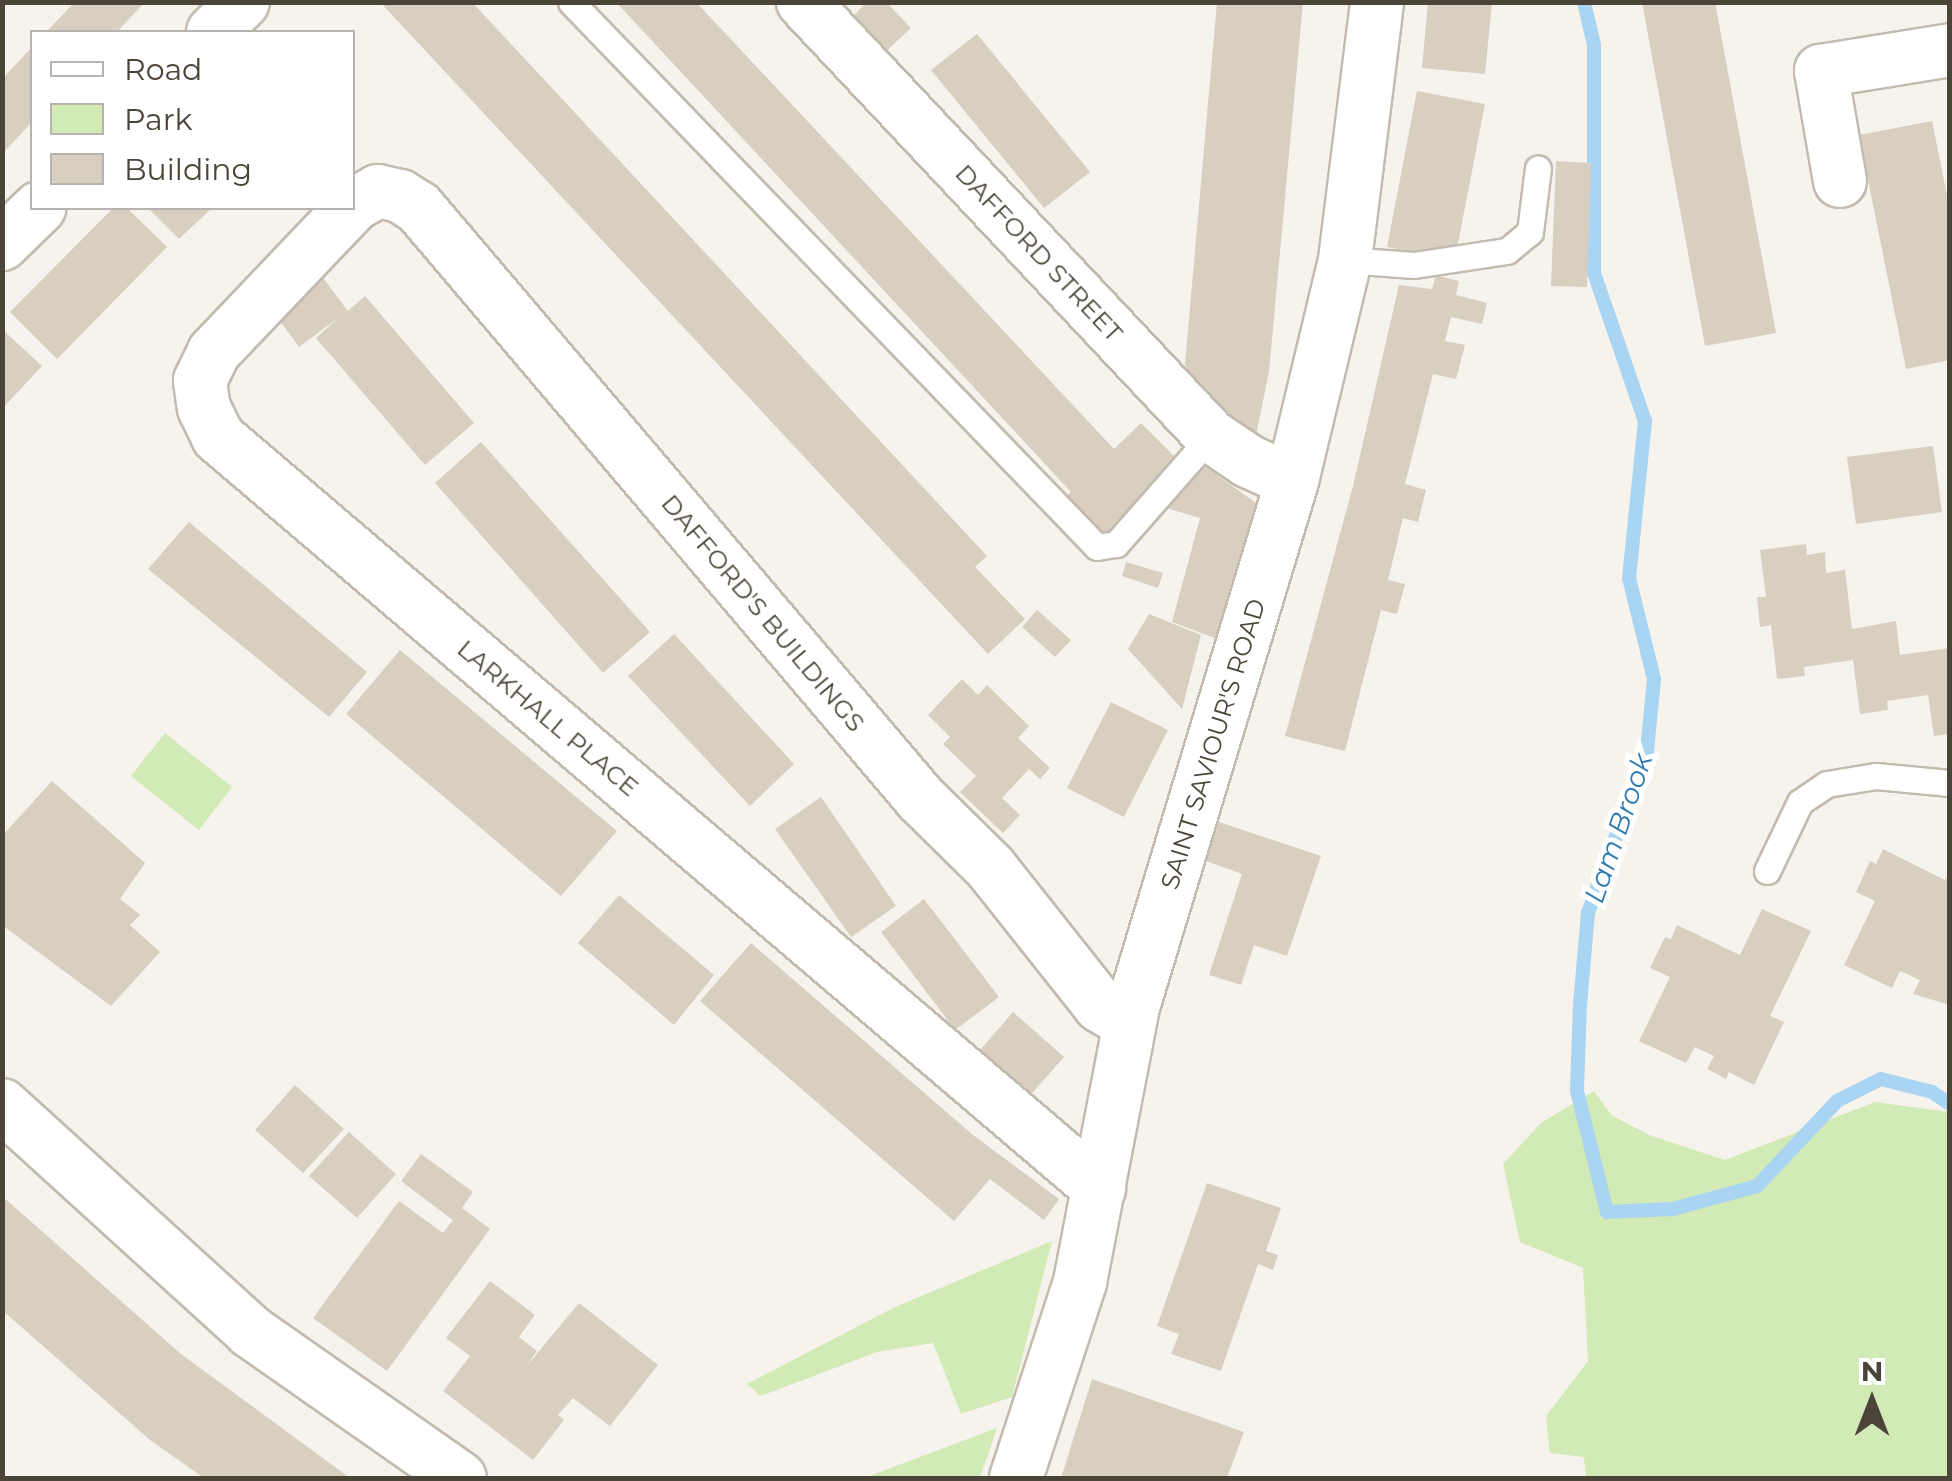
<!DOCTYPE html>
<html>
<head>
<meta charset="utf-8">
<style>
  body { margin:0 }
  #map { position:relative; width:1952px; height:1481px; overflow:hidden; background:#f6f3ec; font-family:Montserrat,sans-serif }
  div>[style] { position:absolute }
  .green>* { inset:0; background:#d2eab5 }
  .stream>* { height:14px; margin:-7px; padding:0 7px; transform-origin:7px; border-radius:7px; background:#a9d4f2 }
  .building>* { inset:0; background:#d8cfc1 }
  .roads { filter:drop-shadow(2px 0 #c2bbae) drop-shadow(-2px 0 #c2bbae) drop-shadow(0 2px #c2bbae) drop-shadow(0 -2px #c2bbae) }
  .service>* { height:25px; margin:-12.5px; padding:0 12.5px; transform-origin:12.5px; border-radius:12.5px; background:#fff }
  .minor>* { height:52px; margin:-26px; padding:0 26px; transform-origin:26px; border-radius:26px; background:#fff }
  span { translate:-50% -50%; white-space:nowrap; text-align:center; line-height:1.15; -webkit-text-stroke:10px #fff; paint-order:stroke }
  .street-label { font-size:25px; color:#4b4439 }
  .water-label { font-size:28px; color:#2e7ab2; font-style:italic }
  .frame { position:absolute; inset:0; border:5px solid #4b4439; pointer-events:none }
  .legend { position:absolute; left:30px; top:30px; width:325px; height:180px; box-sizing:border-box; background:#fff; border:2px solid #b7b4b0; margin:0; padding:12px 18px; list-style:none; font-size:30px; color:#4b4439 }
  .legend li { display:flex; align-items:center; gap:20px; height:50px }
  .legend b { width:50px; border:2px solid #b7b4b0 }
  .north { position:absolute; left:1822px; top:1351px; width:100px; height:100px; -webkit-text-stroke:8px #fff; paint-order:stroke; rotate:0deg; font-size:28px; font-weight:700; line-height:40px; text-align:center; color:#4b4439 }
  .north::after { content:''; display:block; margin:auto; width:35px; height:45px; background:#4b4439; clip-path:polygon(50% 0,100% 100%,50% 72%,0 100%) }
</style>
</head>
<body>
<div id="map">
  <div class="green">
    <i style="clip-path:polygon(165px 733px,232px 787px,199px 830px,131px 776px)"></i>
    <i style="clip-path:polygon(1594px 1091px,1611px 1115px,1649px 1135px,1725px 1160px,1875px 1102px,1949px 1112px,1949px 1478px,1586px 1478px,1584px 1457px,1550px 1453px,1546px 1416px,1588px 1361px,1583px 1268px,1520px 1242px,1503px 1164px,1541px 1123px)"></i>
    <i style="clip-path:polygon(1052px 1241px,1012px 1397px,961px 1414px,933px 1343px,877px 1352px,761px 1396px,747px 1384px,893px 1308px)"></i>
    <i style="clip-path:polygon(997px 1428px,980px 1478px,864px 1478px)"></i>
  </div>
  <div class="stream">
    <i style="left:1584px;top:2px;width:44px;rotate:76.9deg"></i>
    <i style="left:1594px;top:45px;width:228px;rotate:90deg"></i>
    <i style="left:1594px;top:273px;width:157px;rotate:71deg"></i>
    <i style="left:1645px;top:421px;width:158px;rotate:95.8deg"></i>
    <i style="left:1629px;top:578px;width:104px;rotate:76.1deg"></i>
    <i style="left:1654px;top:679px;width:72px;rotate:95.6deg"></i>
    <i style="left:1647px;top:751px;width:172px;rotate:110deg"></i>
    <i style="left:1588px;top:913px;width:91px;rotate:95deg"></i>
    <i style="left:1580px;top:1004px;width:87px;rotate:92deg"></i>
    <i style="left:1577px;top:1091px;width:125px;rotate:76.1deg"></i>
    <i style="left:1607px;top:1212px;width:66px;rotate:-2.6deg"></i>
    <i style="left:1673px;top:1209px;width:87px;rotate:-15.3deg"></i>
    <i style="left:1757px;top:1186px;width:117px;rotate:-46.7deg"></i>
    <i style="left:1837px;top:1101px;width:49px;rotate:-26.6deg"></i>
    <i style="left:1881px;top:1079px;width:53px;rotate:14.3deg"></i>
    <i style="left:1932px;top:1092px;width:22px;rotate:34deg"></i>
  </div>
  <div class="building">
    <i style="clip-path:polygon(75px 2px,145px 2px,117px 32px,46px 32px)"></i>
    <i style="clip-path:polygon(380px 2px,472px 2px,987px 556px,975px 567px,1025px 619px,988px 654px)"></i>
    <i style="clip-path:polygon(616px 2px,696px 2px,1114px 449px,1141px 423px,1183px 465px,1103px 544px,1061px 502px,1071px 492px)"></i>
    <i style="clip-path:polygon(867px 2px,886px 2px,911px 28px,881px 56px,847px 22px)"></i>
    <i style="clip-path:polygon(1217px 2px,1303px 2px,1269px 372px,1256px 435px,1232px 431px,1194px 388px,1185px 364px)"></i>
    <i style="clip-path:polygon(1428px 2px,1492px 2px,1485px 74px,1422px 68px)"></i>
    <i style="clip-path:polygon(1642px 2px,1715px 2px,1776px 333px,1705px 346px)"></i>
    <i style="clip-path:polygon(977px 34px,1090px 172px,1044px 208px,931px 70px)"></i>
    <i style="clip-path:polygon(32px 47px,32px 122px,2px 154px,2px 79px)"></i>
    <i style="clip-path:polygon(1417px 91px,1485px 104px,1455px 259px,1387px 247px)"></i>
    <i style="clip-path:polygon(1932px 121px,1950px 210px,1950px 360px,1906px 369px,1859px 135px)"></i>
    <i style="clip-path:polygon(1556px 161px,1591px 163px,1587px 287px,1551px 286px)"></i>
    <i style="clip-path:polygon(113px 208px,127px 208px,167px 247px,57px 359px,10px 312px)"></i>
    <i style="clip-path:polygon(148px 208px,212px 208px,179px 239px)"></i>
    <i style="clip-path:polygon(1436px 275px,1459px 281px,1456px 295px,1487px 303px,1482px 324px,1451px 317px,1445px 341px,1465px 345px,1456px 379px,1433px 374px,1405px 484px,1426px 490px,1418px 522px,1403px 518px,1388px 580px,1405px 584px,1397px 614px,1381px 610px,1345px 751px,1285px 736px,1353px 486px,1399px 285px,1432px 289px)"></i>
    <i style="clip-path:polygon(323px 278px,348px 311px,365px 296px,474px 423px,425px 465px,316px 338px,338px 318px,299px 347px,275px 314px)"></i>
    <i style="clip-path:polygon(2px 329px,42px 366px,2px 409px)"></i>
    <i style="clip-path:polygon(481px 442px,650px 632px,603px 673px,435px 483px)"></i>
    <i style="clip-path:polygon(1933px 446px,1942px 512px,1856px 524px,1847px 457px)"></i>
    <i style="clip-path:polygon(1206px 467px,1256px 503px,1220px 640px,1172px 622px,1200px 518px,1163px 507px)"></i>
    <i style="clip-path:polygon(189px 522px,367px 672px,329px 717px,148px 569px)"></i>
    <i style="clip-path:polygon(1806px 544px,1807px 555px,1825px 552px,1826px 573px,1845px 570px,1852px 629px,1896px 621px,1900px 655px,1950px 648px,1950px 734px,1934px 736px,1928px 695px,1887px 701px,1888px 710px,1860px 714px,1853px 660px,1804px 667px,1805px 676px,1777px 679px,1771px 625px,1760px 627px,1757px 597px,1766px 597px,1760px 550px)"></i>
    <i style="clip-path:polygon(1126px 562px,1163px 573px,1158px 588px,1122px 576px)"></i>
    <i style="clip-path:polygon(1037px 610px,1071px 640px,1055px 657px,1022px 627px)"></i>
    <i style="clip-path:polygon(1149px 614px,1201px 635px,1182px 709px,1128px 649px)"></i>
    <i style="clip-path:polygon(674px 634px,794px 764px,750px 806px,628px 676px)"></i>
    <i style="clip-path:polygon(400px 650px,617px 831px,561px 896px,346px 714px)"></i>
    <i style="clip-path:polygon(962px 679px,978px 695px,987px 685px,1029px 726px,1018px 738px,1050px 768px,1040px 779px,1029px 769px,1002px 798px,1020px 815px,1003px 833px,960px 792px,976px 776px,943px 744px,950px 737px,928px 715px)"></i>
    <i style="clip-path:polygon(1111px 702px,1168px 730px,1124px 817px,1067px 788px)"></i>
    <i style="clip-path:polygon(52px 781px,145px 863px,120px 899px,140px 915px,130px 925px,160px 952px,111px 1006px,2px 925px,2px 836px)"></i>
    <i style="clip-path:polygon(821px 797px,896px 906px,851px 937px,775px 829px)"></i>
    <i style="clip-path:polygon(1219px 822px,1321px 856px,1287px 956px,1254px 945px,1241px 985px,1209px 975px,1242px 874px,1206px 861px)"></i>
    <i style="clip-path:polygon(1883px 849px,1945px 880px,1950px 872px,1950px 1005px,1913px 994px,1920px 980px,1900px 971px,1892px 988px,1844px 965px,1875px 901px,1856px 892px,1870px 861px,1876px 864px)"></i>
    <i style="clip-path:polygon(619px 895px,714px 975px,674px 1025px,578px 943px)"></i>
    <i style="clip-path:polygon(924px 899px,999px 997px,955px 1030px,881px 932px)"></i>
    <i style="clip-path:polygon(1762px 909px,1811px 931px,1770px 1016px,1784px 1022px,1754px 1085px,1729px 1072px,1726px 1079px,1707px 1069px,1714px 1056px,1695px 1047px,1686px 1063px,1639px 1041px,1670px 977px,1650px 968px,1665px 937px,1671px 939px,1677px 925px,1740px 955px)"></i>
    <i style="clip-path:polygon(751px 943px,973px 1135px,1059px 1199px,1044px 1220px,990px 1179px,954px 1221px,700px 1001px)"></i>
    <i style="clip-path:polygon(1013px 1012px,1064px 1057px,1026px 1100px,975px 1056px)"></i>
    <i style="clip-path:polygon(295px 1085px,344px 1129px,303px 1173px,255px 1130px)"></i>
    <i style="clip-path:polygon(349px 1132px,396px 1174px,357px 1218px,309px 1176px)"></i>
    <i style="clip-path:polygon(421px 1154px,473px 1192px,462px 1208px,490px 1229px,387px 1371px,313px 1318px,399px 1201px,443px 1233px,453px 1220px,401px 1181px)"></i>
    <i style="clip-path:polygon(1207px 1183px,1281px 1208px,1266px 1251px,1278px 1255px,1273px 1270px,1258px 1264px,1221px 1371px,1171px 1354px,1179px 1334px,1157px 1326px)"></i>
    <i style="clip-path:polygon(2px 1196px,181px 1354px,350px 1478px,204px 1478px,150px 1440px,2px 1310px)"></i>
    <i style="clip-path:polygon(490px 1281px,535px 1315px,519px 1337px,537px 1351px,525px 1368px,579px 1303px,658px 1365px,610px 1426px,573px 1398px,558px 1415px,564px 1420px,533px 1460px,443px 1391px,470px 1356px,446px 1338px)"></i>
    <i style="clip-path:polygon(1092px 1379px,1244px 1432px,1227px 1478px,1061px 1478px)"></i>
  </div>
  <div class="roads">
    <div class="service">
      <i style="left:571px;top:2px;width:757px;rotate:46.02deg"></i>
      <i style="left:1097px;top:547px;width:19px;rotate:-9deg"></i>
      <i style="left:1116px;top:544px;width:144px;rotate:-48.7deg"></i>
      <i style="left:1345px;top:260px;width:69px;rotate:4.1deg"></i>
      <i style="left:1414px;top:265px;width:94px;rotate:-8.6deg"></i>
      <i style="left:1507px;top:251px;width:30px;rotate:-40deg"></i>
      <i style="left:1530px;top:232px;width:64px;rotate:-82.9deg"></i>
      <i style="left:1767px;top:871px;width:76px;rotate:-64.4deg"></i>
      <i style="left:1800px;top:802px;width:32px;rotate:-34deg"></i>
      <i style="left:1827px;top:784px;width:50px;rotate:-9.3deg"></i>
      <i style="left:1876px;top:776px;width:74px;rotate:5.4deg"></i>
    </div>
    <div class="minor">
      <i style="left:803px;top:2px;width:596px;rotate:46.77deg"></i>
      <i style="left:1211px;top:436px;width:45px;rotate:34deg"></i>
      <i style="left:1248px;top:461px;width:48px;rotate:24.4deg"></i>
      <i style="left:213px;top:32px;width:42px;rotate:-45deg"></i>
      <i style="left:1840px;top:181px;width:112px;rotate:-99.8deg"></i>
      <i style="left:1821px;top:71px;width:131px;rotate:-9.2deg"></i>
      <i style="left:352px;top:206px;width:30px;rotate:-30deg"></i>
      <i style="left:378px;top:191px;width:23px;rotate:13deg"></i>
      <i style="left:400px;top:196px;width:22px;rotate:32deg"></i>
      <i style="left:419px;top:208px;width:775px;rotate:49.66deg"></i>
      <i style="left:921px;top:799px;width:97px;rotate:44.6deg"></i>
      <i style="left:990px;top:867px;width:177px;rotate:51.6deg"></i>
      <i style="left:1100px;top:1006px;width:16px;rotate:30deg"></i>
      <i style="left:1114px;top:1014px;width:20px;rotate:-20deg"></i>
      <i style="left:351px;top:208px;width:199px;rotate:133.6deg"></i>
      <i style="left:214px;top:352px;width:32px;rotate:116deg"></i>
      <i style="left:200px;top:381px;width:27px;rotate:82deg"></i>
      <i style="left:204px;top:408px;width:32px;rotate:64deg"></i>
      <i style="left:218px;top:437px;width:1158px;rotate:40.45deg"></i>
      <i style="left:2px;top:244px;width:52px;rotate:-44.2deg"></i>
      <i style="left:2px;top:1105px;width:336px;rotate:42.3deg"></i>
      <i style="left:250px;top:1331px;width:256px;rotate:35deg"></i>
      <i style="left:1016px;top:1478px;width:206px;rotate:-71.9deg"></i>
      <i style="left:1080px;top:1282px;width:280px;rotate:-79.1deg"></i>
      <i style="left:1133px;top:1007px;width:550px;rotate:-73.18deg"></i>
      <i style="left:1292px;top:481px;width:227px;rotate:-76.5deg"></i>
      <i style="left:1345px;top:260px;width:260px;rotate:-82.9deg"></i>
    </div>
  </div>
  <div class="street-label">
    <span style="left:1039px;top:253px;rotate:47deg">DAFFORD STREET</span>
    <span style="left:763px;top:613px;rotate:50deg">DAFFORD'S BUILDINGS</span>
    <span style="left:548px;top:718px;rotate:40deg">LARKHALL PLACE</span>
    <span style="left:1213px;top:744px;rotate:-73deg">SAINT SAVIOUR'S ROAD</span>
  </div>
  <div class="water-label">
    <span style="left:1618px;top:828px;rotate:-71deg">Lam Brook</span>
  </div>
  <div class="frame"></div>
  <ul class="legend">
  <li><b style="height:12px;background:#fff"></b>Road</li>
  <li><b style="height:28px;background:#d2eab5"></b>Park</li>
  <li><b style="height:28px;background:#d8cfc1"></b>Building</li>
  </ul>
  <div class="north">N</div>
</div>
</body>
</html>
